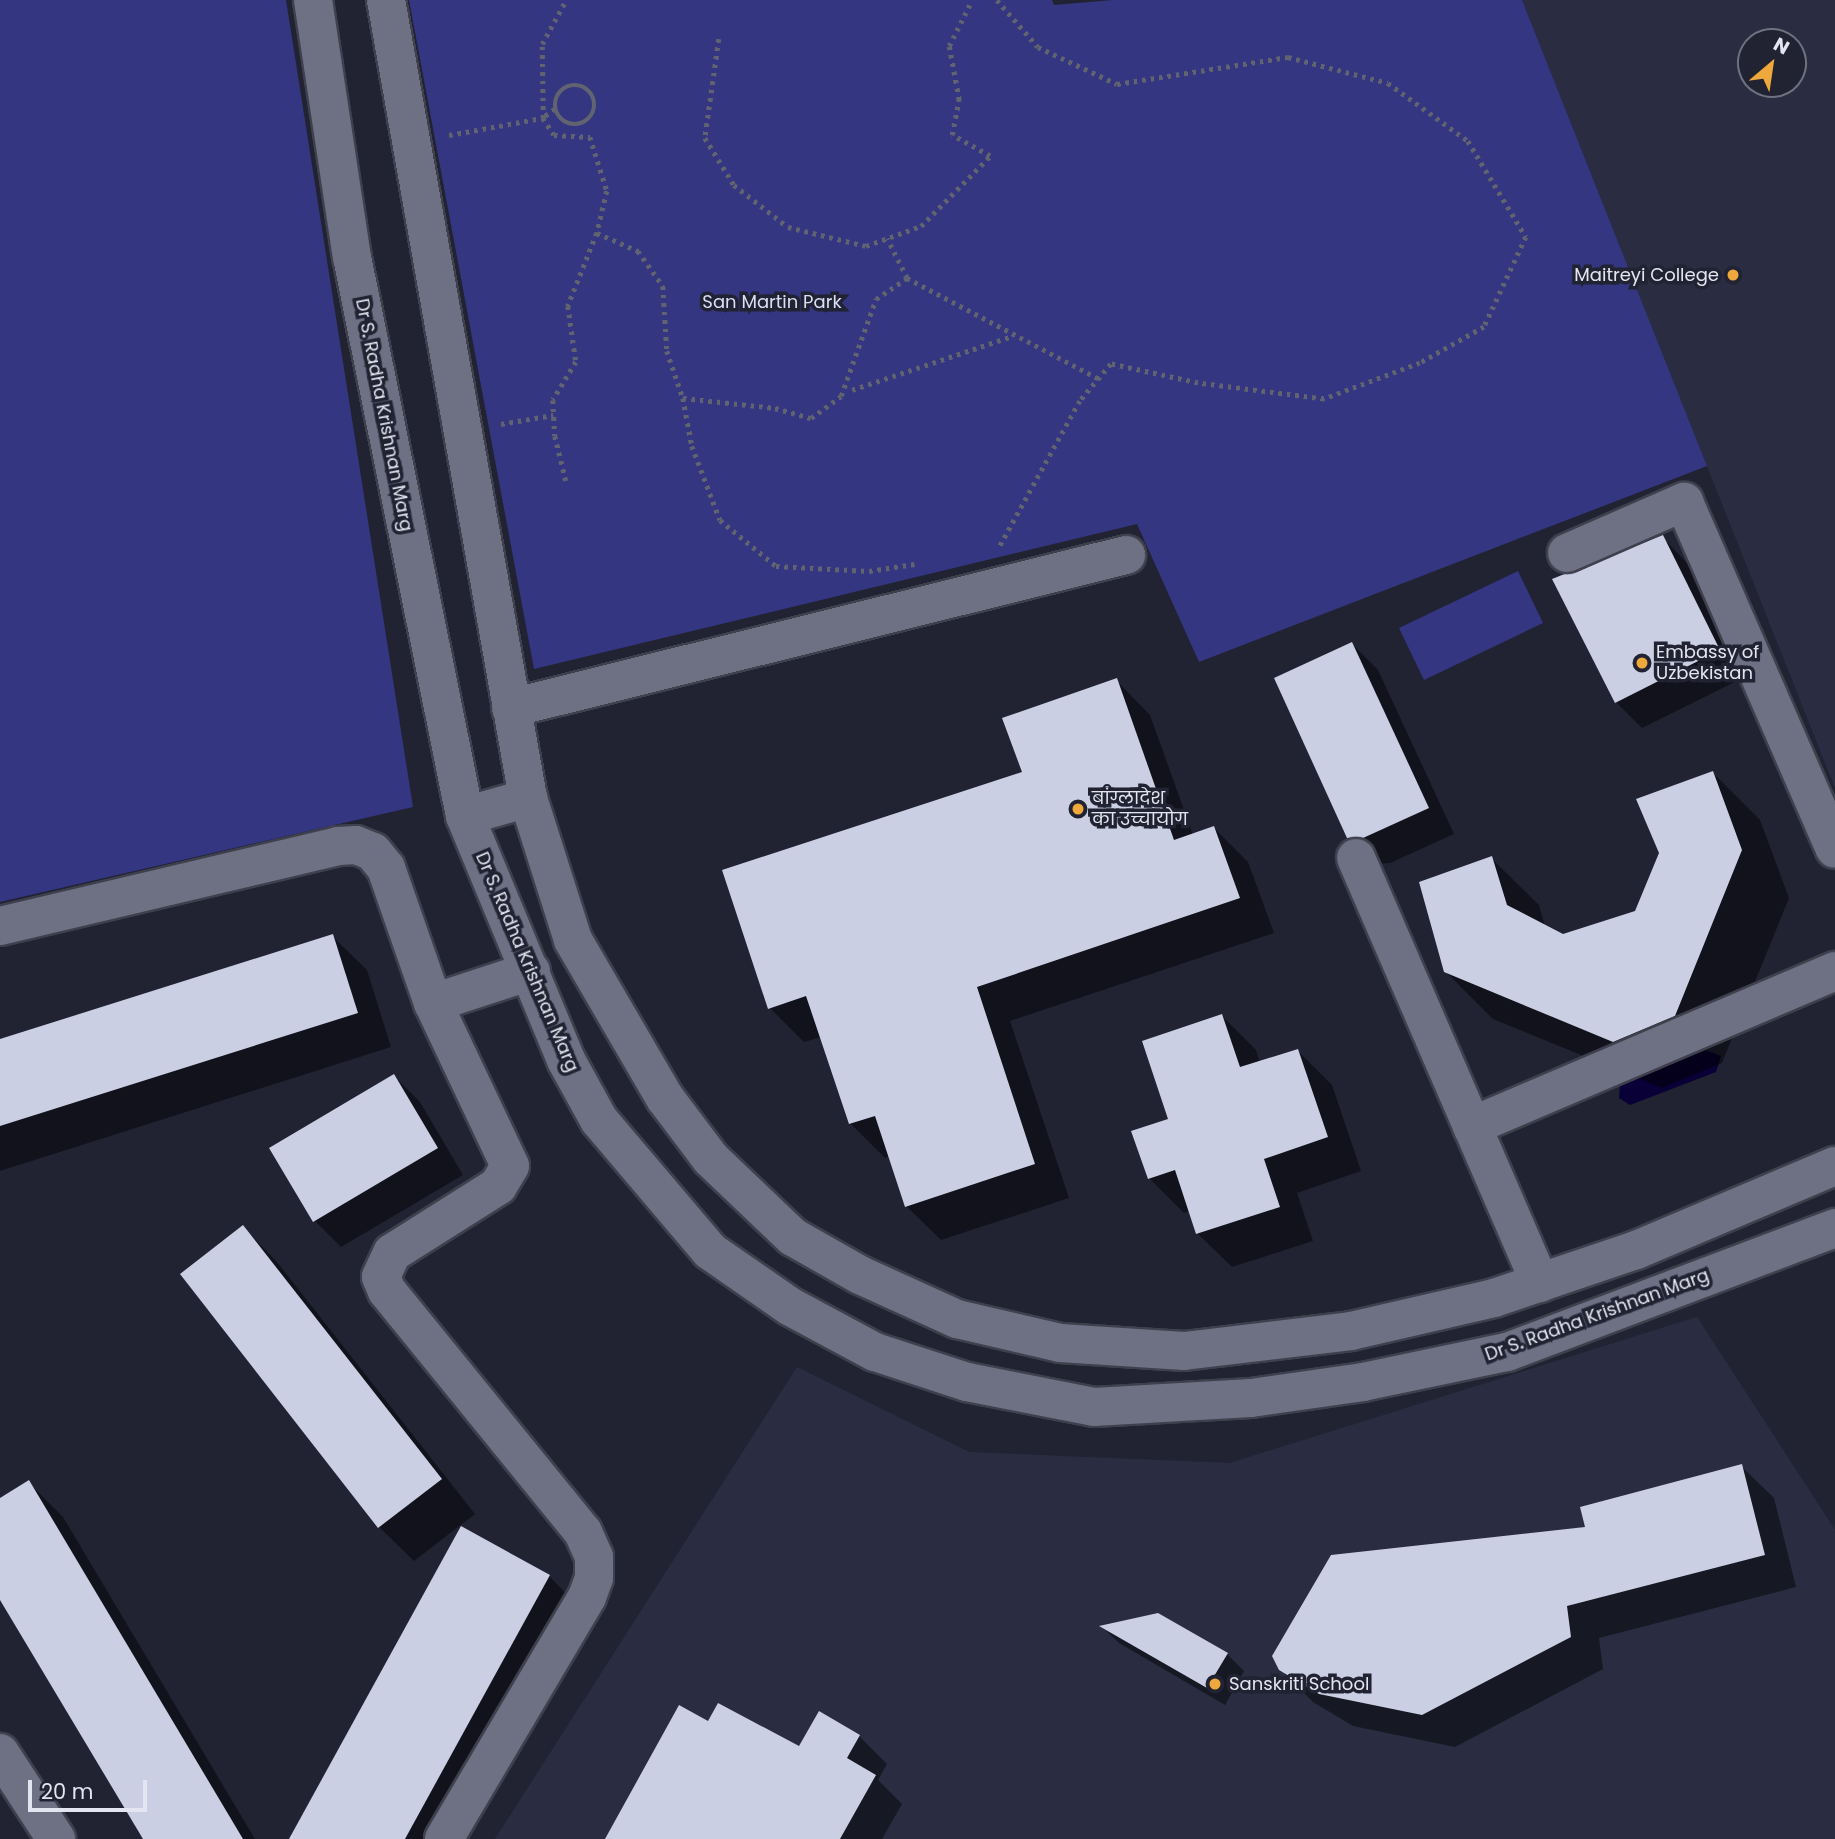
<!DOCTYPE html>
<html>
<head>
<meta charset="utf-8">
<style>
  body { margin:0 }
  #map { position:relative; width:1835px; height:1839px; overflow:hidden; background:#212333; font-family:Poppins,"Noto Sans Devanagari",sans-serif }
  div>[style] { position:absolute }
  .built>* { inset:0; background:#2a2d42 }
  .green>* { inset:0; background:#343682 }
  .water>* { inset:0; background:#080036 }
  .shadow>* { inset:0; background:#0007 }
  .building>* { inset:0; background:#cbcfe4 }
  .path>* { height:4.5px; margin-top:-2.25px; transform-origin:0; background:repeating-linear-gradient(90deg,#616371 0 3.5px,transparent 0 8.5px) }
  .path>.ring { margin:-2.25px; padding:0; box-sizing:content-box; background:none; border:4.5px solid #616371; border-radius:50% }
  .roads { filter:drop-shadow(2px 0 #3f404d) drop-shadow(-2px 0 #3f404d) drop-shadow(0 2px #3f404d) drop-shadow(0 -2px #3f404d) }
  .minor>* { height:38px; margin:-19px; padding:0 19px; transform-origin:19px; border-radius:19px; background:#6e7184 }
  .dots>* { width:19px; height:19px; translate:-50% -50%; box-sizing:border-box; border:4px solid #212333; border-radius:50% }
  span { translate:-50% -50%; white-space:nowrap; text-align:center; line-height:1.15; -webkit-text-stroke:7px #212333; paint-order:stroke }
  .poi-label { font-size:18px; color:#e3e5f0 }
  .right { translate:-100% -50%; text-align:right }
  .left { translate:0 -50%; text-align:left }
  .park-label { font-size:18px; color:#dadff5 }
  .street-label { font-size:18px; color:#e3e5f0 }
  .north { position:absolute; left:1737px; top:28px; width:70px; height:70px; box-sizing:border-box; background:#212333; border:2px solid #6f717f; border-radius:50%; rotate:29deg; font-size:19px; font-weight:700; line-height:28px; text-align:center; color:#e3e5f0 }
  .north::after { content:''; display:block; margin:auto; width:24px; height:32px; background:#eea83c; clip-path:polygon(50% 0,100% 100%,50% 72%,0 100%) }
  .scale { position:absolute; left:28px; top:1780px; width:119px; height:32px; box-sizing:border-box; border:4px solid #e3e5f0; border-top:0; padding-left:9px; font-size:21px; line-height:24px; white-space:nowrap; color:#e3e5f0; -webkit-text-stroke:5px #212333; paint-order:stroke }
</style>
</head>
<body>
<div id="map">
  <div class="built">
    <i style="clip-path:polygon(evenodd,1522px 0,1835px 0,1835px 788px,1707px 466px,1522px 0,1751px 42px,1793px 42px,1793px 84px,1751px 84px,1751px 42px)"></i>
    <i style="clip-path:polygon(1697px 1317px,1835px 1530px,1835px 1839px,495px 1839px,797px 1367px,969px 1452px,1230px 1463px)"></i>
  </div>
  <div class="green">
    <i style="clip-path:polygon(0 0,286px 0,413px 807px,0 902px)"></i>
    <i style="clip-path:polygon(409px 0,1052px 0,1054px 5px,1113px 0,1522px 0,1707px 466px,1199px 662px,1137px 524px,534px 669px)"></i>
    <i style="clip-path:polygon(1518px 571px,1543px 623px,1424px 680px,1399px 628px)"></i>
  </div>
  <div class="water">
    <i style="clip-path:polygon(1705px 1050px,1721px 1056px,1716px 1072px,1630px 1105px,1619px 1098px,1620px 1085px)"></i>
  </div>
  <div class="shadow">
    <i style="clip-path:polygon(1662px 537px,1688px 564px,1745px 677px,1642px 728px,1616px 702px)"></i>
    <i style="clip-path:polygon(1352px 644px,1378px 670px,1454px 834px,1390px 863px,1375px 864px,1349px 837px)"></i>
    <i style="clip-path:polygon(1116px 680px,1150px 715px,1193px 835px,1214px 828px,1248px 862px,1274px 933px,1010px 1021px,1069px 1198px,941px 1240px,906px 1206px,890px 1156px,885px 1158px,850px 1123px,821px 1037px,804px 1042px,770px 1008px,1024px 773px)"></i>
    <i style="clip-path:polygon(1713px 773px,1760px 820px,1789px 898px,1722px 1063px,1662px 1088px,1493px 1019px,1445px 971px,1491px 858px,1539px 905px,1545px 927px,1563px 936px,1636px 912px)"></i>
    <i style="clip-path:polygon(332px 936px,367px 970px,391px 1047px,0 1171px,0 1041px)"></i>
    <i style="clip-path:polygon(1222px 1016px,1256px 1050px,1260px 1063px,1298px 1051px,1332px 1085px,1361px 1171px,1297px 1193px,1313px 1241px,1232px 1267px,1197px 1233px,1190px 1211px,1184px 1213px,1149px 1178px,1170px 1120px)"></i>
    <i style="clip-path:polygon(394px 1076px,420px 1102px,463px 1175px,341px 1247px,315px 1221px)"></i>
    <i style="clip-path:polygon(243px 1227px,277px 1262px,475px 1514px,414px 1561px,379px 1527px)"></i>
    <i style="clip-path:polygon(1741px 1466px,1774px 1498px,1796px 1587px,1599px 1638px,1603px 1669px,1455px 1747px,1353px 1726px,1313px 1702px,1280px 1669px,1587px 1529px)"></i>
    <i style="clip-path:polygon(29px 1483px,63px 1517px,255px 1839px,145px 1839px,0 1596px,0 1500px)"></i>
    <i style="clip-path:polygon(549px 1576px,583px 1611px,458px 1839px,291px 1839px)"></i>
    <i style="clip-path:polygon(1102px 1627px,1227px 1654px,1244px 1671px,1225px 1705px,1119px 1643px)"></i>
    <i style="clip-path:polygon(709px 1723px,799px 1749px,859px 1736px,887px 1764px,878px 1780px,902px 1804px,882px 1839px,607px 1839px)"></i>
  </div>
  <div class="building">
    <i style="clip-path:polygon(1663px 535px,1720px 650px,1615px 703px,1552px 579px)"></i>
    <i style="clip-path:polygon(1352px 642px,1429px 808px,1363px 838px,1347px 838px,1274px 678px)"></i>
    <i style="clip-path:polygon(1117px 678px,1174px 840px,1214px 826px,1240px 898px,977px 987px,1035px 1164px,905px 1207px,875px 1116px,849px 1124px,806px 996px,768px 1009px,722px 870px,1022px 772px,1002px 718px)"></i>
    <i style="clip-path:polygon(1713px 771px,1742px 850px,1675px 1016px,1613px 1042px,1444px 972px,1419px 882px,1492px 856px,1507px 905px,1563px 934px,1635px 911px,1659px 853px,1636px 799px)"></i>
    <i style="clip-path:polygon(333px 934px,358px 1013px,0 1126px,0 1039px)"></i>
    <i style="clip-path:polygon(1222px 1014px,1240px 1067px,1298px 1049px,1328px 1137px,1264px 1159px,1280px 1207px,1196px 1234px,1175px 1170px,1148px 1179px,1131px 1131px,1168px 1119px,1142px 1041px)"></i>
    <i style="clip-path:polygon(394px 1074px,438px 1148px,313px 1222px,269px 1148px)"></i>
    <i style="clip-path:polygon(243px 1225px,442px 1479px,378px 1528px,180px 1274px)"></i>
    <i style="clip-path:polygon(1742px 1464px,1765px 1555px,1567px 1606px,1571px 1637px,1422px 1715px,1319px 1694px,1279px 1670px,1272px 1656px,1331px 1555px,1585px 1527px,1580px 1507px)"></i>
    <i style="clip-path:polygon(29px 1480px,243px 1839px,143px 1839px,0 1600px,0 1498px)"></i>
    <i style="clip-path:polygon(461px 1526px,550px 1575px,405px 1839px,289px 1839px)"></i>
    <i style="clip-path:polygon(1158px 1613px,1228px 1653px,1207px 1688px,1099px 1626px)"></i>
    <i style="clip-path:polygon(718px 1703px,799px 1746px,819px 1711px,860px 1735px,847px 1758px,876px 1775px,840px 1839px,605px 1839px,679px 1705px,708px 1721px)"></i>
  </div>
  <div class="path">
    <i style="left:997px;top:0;width:62px;rotate:48.9deg"></i>
    <i style="left:1038px;top:47px;width:87px;rotate:25.1deg"></i>
    <i style="left:1117px;top:84px;width:173px;rotate:-9deg"></i>
    <i style="left:1288px;top:57px;width:103px;rotate:14.6deg"></i>
    <i style="left:1388px;top:83px;width:99px;rotate:35.9deg"></i>
    <i style="left:1468px;top:141px;width:112px;rotate:58.9deg"></i>
    <i style="left:1526px;top:237px;width:99px;rotate:115deg"></i>
    <i style="left:1484px;top:327px;width:73px;rotate:150.6deg"></i>
    <i style="left:1420px;top:363px;width:103px;rotate:159.4deg"></i>
    <i style="left:1324px;top:399px;width:127px;rotate:-172.8deg"></i>
    <i style="left:1198px;top:383px;width:89px;rotate:-167.7deg"></i>
    <i style="left:1111px;top:364px;width:48px;rotate:130deg"></i>
    <i style="left:1080px;top:401px;width:166px;rotate:118.9deg"></i>
    <i style="left:719px;top:39px;width:100px;rotate:98deg"></i>
    <i style="left:705px;top:138px;width:55px;rotate:58.3deg"></i>
    <i style="left:734px;top:185px;width:68px;rotate:37.9deg"></i>
    <i style="left:788px;top:227px;width:80px;rotate:13.7deg"></i>
    <i style="left:866px;top:246px;width:59px;rotate:-20deg"></i>
    <i style="left:921px;top:226px;width:98px;rotate:-45.4deg"></i>
    <i style="left:990px;top:156px;width:43px;rotate:-151.1deg"></i>
    <i style="left:952px;top:135px;width:36px;rotate:-79deg"></i>
    <i style="left:959px;top:100px;width:55px;rotate:-100.5deg"></i>
    <i style="left:949px;top:46px;width:51px;rotate:-63.4deg"></i>
    <i class="ring" style="left:555px;top:85px;width:35.5px;height:35.5px"></i>
    <i style="left:555px;top:109px;width:15px;rotate:143deg"></i>
    <i style="left:543px;top:118px;width:20px;rotate:57deg"></i>
    <i style="left:554px;top:135px;width:36px;rotate:3deg"></i>
    <i style="left:590px;top:137px;width:57px;rotate:72.5deg"></i>
    <i style="left:607px;top:191px;width:43px;rotate:103.4deg"></i>
    <i style="left:597px;top:233px;width:79px;rotate:111.7deg"></i>
    <i style="left:568px;top:306px;width:57px;rotate:81.9deg"></i>
    <i style="left:576px;top:362px;width:44px;rotate:121.2deg"></i>
    <i style="left:553px;top:400px;width:36px;rotate:87deg"></i>
    <i style="left:555px;top:436px;width:46px;rotate:76.3deg"></i>
    <i style="left:449px;top:135px;width:96px;rotate:-10.3deg"></i>
    <i style="left:543px;top:118px;width:74px;rotate:-90.8deg"></i>
    <i style="left:542px;top:44px;width:50px;rotate:-61.4deg"></i>
    <i style="left:597px;top:233px;width:45px;rotate:23.7deg"></i>
    <i style="left:638px;top:251px;width:43px;rotate:54.5deg"></i>
    <i style="left:663px;top:286px;width:65px;rotate:86.5deg"></i>
    <i style="left:667px;top:351px;width:50px;rotate:71.2deg"></i>
    <i style="left:683px;top:398px;width:93px;rotate:6.2deg"></i>
    <i style="left:775px;top:408px;width:37px;rotate:16deg"></i>
    <i style="left:811px;top:418px;width:37px;rotate:-36deg"></i>
    <i style="left:841px;top:396px;width:103px;rotate:-70.2deg"></i>
    <i style="left:876px;top:299px;width:37px;rotate:-34deg"></i>
    <i style="left:907px;top:278px;width:44px;rotate:-117.1deg"></i>
    <i style="left:907px;top:278px;width:217px;rotate:27.7deg"></i>
    <i style="left:852px;top:390px;width:169px;rotate:-18.6deg"></i>
    <i style="left:683px;top:398px;width:49px;rotate:79.4deg"></i>
    <i style="left:692px;top:446px;width:79px;rotate:69.3deg"></i>
    <i style="left:720px;top:520px;width:72px;rotate:39.4deg"></i>
    <i style="left:776px;top:566px;width:93px;rotate:3.1deg"></i>
    <i style="left:869px;top:571px;width:46px;rotate:-8.8deg"></i>
    <i style="left:501px;top:424px;width:53px;rotate:-9.8deg"></i>
  </div>
  <div class="roads">
    <div class="minor">
      <i style="left:313px;top:0;width:260px;rotate:81.4deg"></i>
      <i style="left:352px;top:257px;width:570px;rotate:78.57deg"></i>
      <i style="left:465px;top:816px;width:264px;rotate:67.5deg"></i>
      <i style="left:566px;top:1060px;width:68px;rotate:61.2deg"></i>
      <i style="left:599px;top:1120px;width:172px;rotate:49.7deg"></i>
      <i style="left:710px;top:1251px;width:98px;rotate:34.7deg"></i>
      <i style="left:791px;top:1307px;width:95px;rotate:28.2deg"></i>
      <i style="left:875px;top:1352px;width:97px;rotate:18.1deg"></i>
      <i style="left:967px;top:1382px;width:129px;rotate:11.1deg"></i>
      <i style="left:1094px;top:1407px;width:157px;rotate:-3.3deg"></i>
      <i style="left:1251px;top:1398px;width:113px;rotate:-8.1deg"></i>
      <i style="left:1363px;top:1382px;width:147px;rotate:-11.8deg"></i>
      <i style="left:1507px;top:1352px;width:351px;rotate:-20.7deg"></i>
      <i style="left:386px;top:0;width:811px;rotate:79.91deg"></i>
      <i style="left:528px;top:798px;width:149px;rotate:72.4deg"></i>
      <i style="left:573px;top:940px;width:183px;rotate:59.8deg"></i>
      <i style="left:665px;top:1098px;width:76px;rotate:53deg"></i>
      <i style="left:711px;top:1159px;width:113px;rotate:43.6deg"></i>
      <i style="left:793px;top:1237px;width:77px;rotate:29.6deg"></i>
      <i style="left:860px;top:1275px;width:107px;rotate:24.4deg"></i>
      <i style="left:957px;top:1319px;width:106px;rotate:13.1deg"></i>
      <i style="left:1060px;top:1343px;width:124px;rotate:3.7deg"></i>
      <i style="left:1184px;top:1351px;width:168px;rotate:-6.8deg"></i>
      <i style="left:1351px;top:1331px;width:147px;rotate:-13deg"></i>
      <i style="left:1494px;top:1298px;width:150px;rotate:-18.7deg"></i>
      <i style="left:1636px;top:1250px;width:216px;rotate:-22.9deg"></i>
      <i style="left:1567px;top:553px;width:128px;rotate:-23.6deg"></i>
      <i style="left:1684px;top:502px;width:378px;rotate:66.5deg"></i>
      <i style="left:511px;top:708px;width:634px;rotate:-13.97deg"></i>
      <i style="left:465px;top:816px;width:66px;rotate:-15.9deg"></i>
      <i style="left:1356px;top:858px;width:292px;rotate:66.6deg"></i>
      <i style="left:0;top:926px;width:347px;rotate:-13.3deg"></i>
      <i style="left:338px;top:846px;width:18px;rotate:-3deg"></i>
      <i style="left:356px;top:845px;width:18px;rotate:22deg"></i>
      <i style="left:373px;top:852px;width:21px;rotate:51deg"></i>
      <i style="left:386px;top:868px;width:143px;rotate:70.8deg"></i>
      <i style="left:433px;top:1003px;width:180px;rotate:64.7deg"></i>
      <i style="left:510px;top:1166px;width:23px;rotate:121deg"></i>
      <i style="left:498px;top:1186px;width:125px;rotate:147.7deg"></i>
      <i style="left:392px;top:1253px;width:26px;rotate:115deg"></i>
      <i style="left:381px;top:1277px;width:15px;rotate:67deg"></i>
      <i style="left:387px;top:1291px;width:311px;rotate:50.9deg"></i>
      <i style="left:583px;top:1532px;width:27px;rotate:66deg"></i>
      <i style="left:594px;top:1557px;width:21px;rotate:90deg"></i>
      <i style="left:594px;top:1578px;width:20px;rotate:110deg"></i>
      <i style="left:587px;top:1597px;width:281px;rotate:120.6deg"></i>
      <i style="left:433px;top:1003px;width:103px;rotate:-18.1deg"></i>
      <i style="left:1540px;top:1283px;width:171px;rotate:-113.4deg"></i>
      <i style="left:1472px;top:1126px;width:395px;rotate:-23.1deg"></i>
      <i style="left:0;top:1753px;width:103px;rotate:56.9deg"></i>
    </div>
  </div>
  <div class="dots">
    <i style="left:1733px;top:275px;background:#eea83c"></i>
    <i style="left:1642px;top:663px;background:#eea83c"></i>
    <i style="left:1078px;top:809px;background:#eea83c"></i>
    <i style="left:1215px;top:1684px;background:#eea83c"></i>
  </div>
  <div class="poi-label">
    <span class="right" style="left:1719px;top:275px">Maitreyi College</span>
    <span class="left" style="left:1656px;top:663px">Embassy of<br>Uzbekistan</span>
    <span class="left" style="left:1092px;top:809px">बांग्लादेश<br>का उच्चायोग</span>
    <span class="left" style="left:1229px;top:1684px">Sanskriti School</span>
  </div>
  <div class="park-label">
    <span style="left:772px;top:302px">San Martin Park</span>
  </div>
  <div class="street-label">
    <span style="left:384px;top:415px;rotate:79deg">Dr S. Radha Krishnan Marg</span>
    <span style="left:527px;top:962px;rotate:67deg">Dr S. Radha Krishnan Marg</span>
    <span style="left:1597px;top:1315px;rotate:-20deg">Dr S. Radha Krishnan Marg</span>
  </div>
  <div class="north">N</div>
  <div class="scale">20 m</div>
</div>
</body>
</html>
